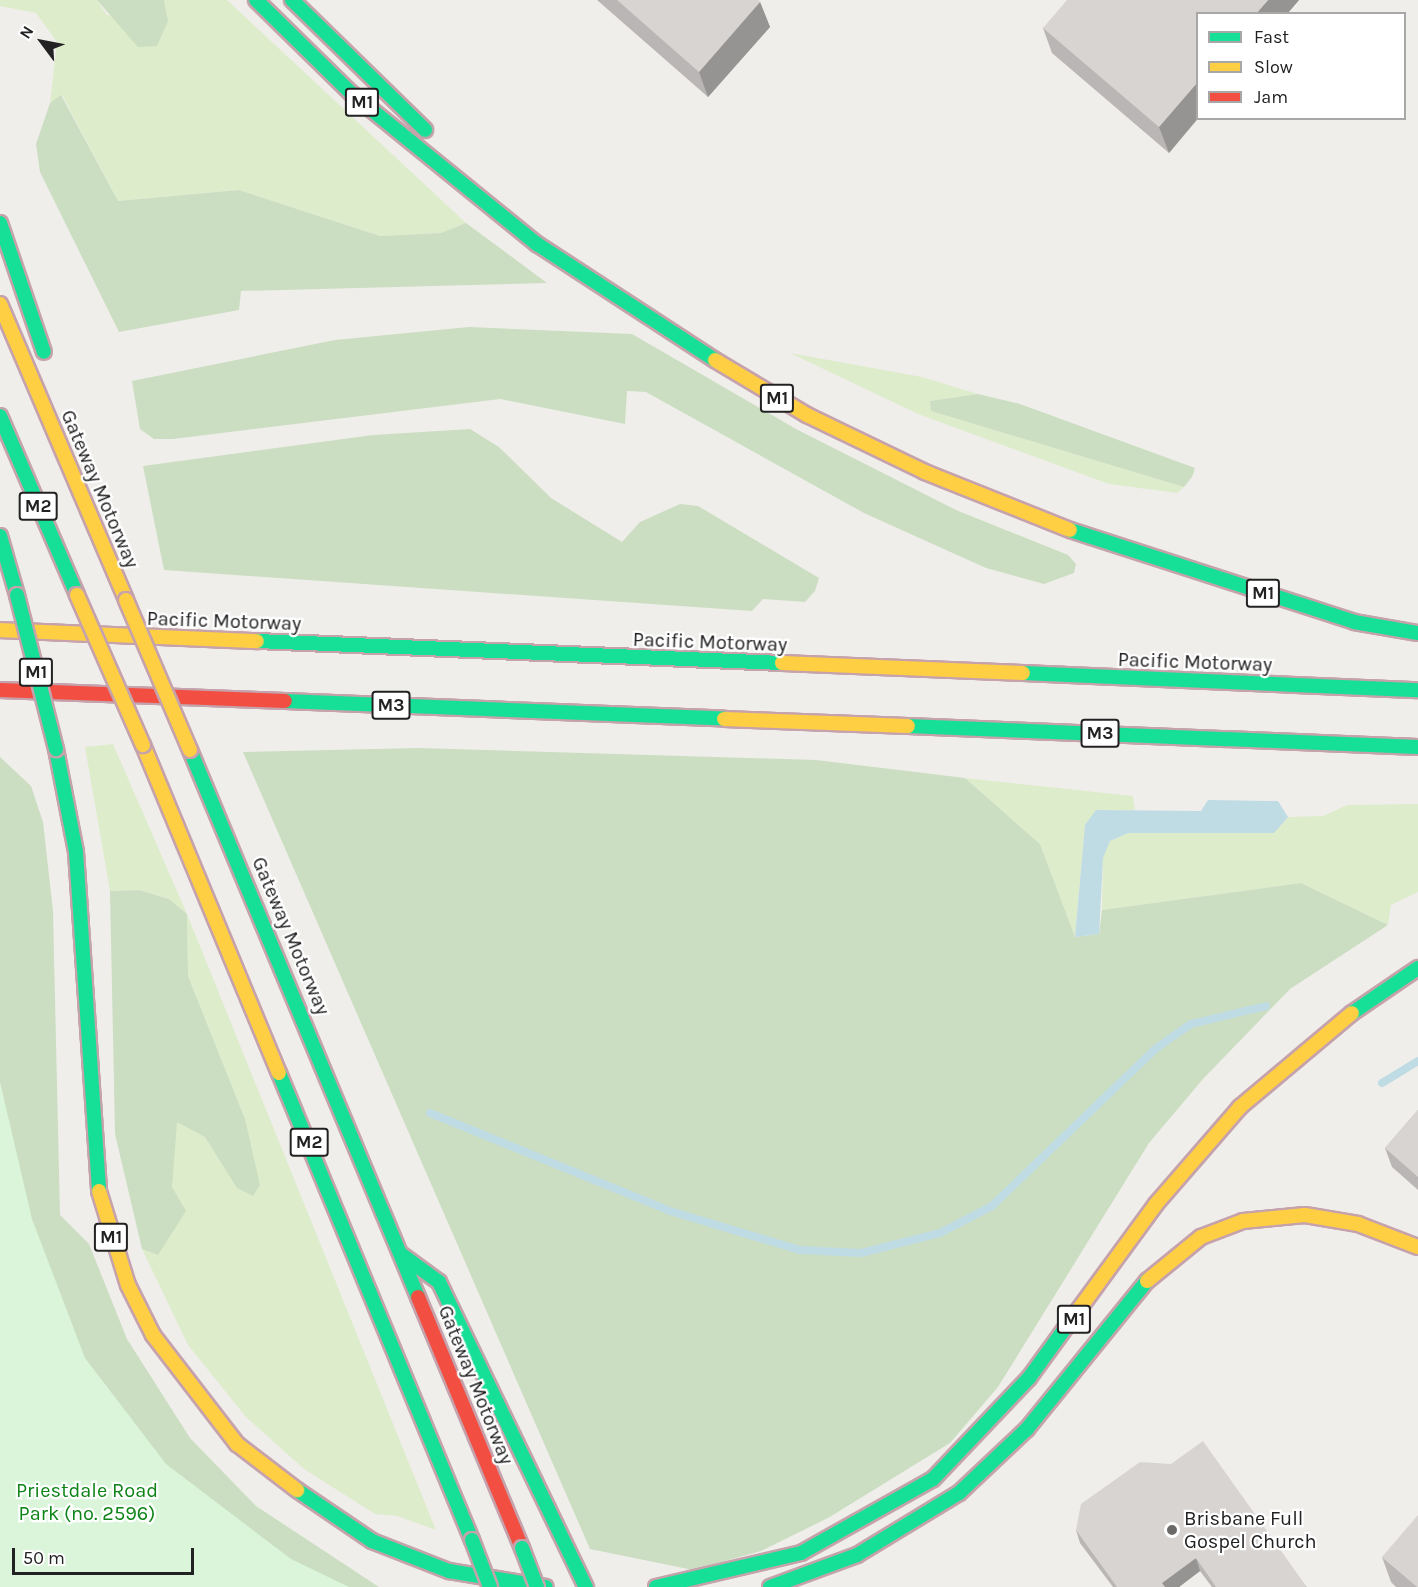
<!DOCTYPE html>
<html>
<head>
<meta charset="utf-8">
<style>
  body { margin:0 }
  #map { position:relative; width:1418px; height:1587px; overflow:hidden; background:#f0eeeb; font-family:Karla,sans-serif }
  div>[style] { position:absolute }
  .grass>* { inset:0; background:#ddeccb }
  .forest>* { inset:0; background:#cbdec1 }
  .park>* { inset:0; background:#daf5da }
  .water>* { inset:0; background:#bfdbe3 }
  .stream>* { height:8px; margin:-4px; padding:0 4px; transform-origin:4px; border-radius:4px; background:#bfdbe3 }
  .roads { filter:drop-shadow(2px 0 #c5a2ac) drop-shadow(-2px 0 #c5a2ac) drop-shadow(0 2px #c5a2ac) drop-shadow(0 -2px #c5a2ac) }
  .fast>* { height:14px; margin:-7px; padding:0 7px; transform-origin:7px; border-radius:7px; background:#16e098 }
  .slow>* { height:14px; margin:-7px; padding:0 7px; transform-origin:7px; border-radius:7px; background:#ffcf43 }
  .jam>* { height:14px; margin:-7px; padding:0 7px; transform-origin:7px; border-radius:7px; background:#f24e42 }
  .bridges { filter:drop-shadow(2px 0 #c5a2ac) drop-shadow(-2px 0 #c5a2ac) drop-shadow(0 2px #c5a2ac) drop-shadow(0 -2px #c5a2ac) }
  .fast-bridge>* { height:14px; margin:-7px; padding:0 7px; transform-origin:7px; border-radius:7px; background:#16e098 }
  .slow-bridge>* { height:14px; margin:-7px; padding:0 7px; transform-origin:7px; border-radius:7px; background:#ffcf43 }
  .wall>* { inset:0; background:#b9b6b5 }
  .shaded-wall>* { inset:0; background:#969493 }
  .building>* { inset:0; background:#d7d4d2 }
  .dots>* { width:16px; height:16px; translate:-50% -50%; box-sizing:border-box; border:3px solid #fff; border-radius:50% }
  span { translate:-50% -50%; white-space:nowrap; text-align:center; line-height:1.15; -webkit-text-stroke:4.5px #fff; paint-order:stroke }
  .shield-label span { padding:2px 4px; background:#fff; border:2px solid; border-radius:4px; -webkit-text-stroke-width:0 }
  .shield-label { font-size:18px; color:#222; font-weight:700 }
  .street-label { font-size:20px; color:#222 }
  .park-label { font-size:20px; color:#0c8416 }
  .poi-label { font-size:20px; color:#222 }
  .left { translate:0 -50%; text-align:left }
  .legend { position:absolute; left:1196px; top:12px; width:210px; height:108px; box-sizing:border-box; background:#fff; border:2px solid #a7a7a7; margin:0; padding:8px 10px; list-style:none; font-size:18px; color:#222 }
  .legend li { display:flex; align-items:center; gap:12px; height:30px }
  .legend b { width:30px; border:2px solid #a7a7a7 }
  .north { position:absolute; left:12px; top:12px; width:60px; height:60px; -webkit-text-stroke:4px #fff; paint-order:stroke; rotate:302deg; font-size:16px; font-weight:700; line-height:24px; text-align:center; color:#222 }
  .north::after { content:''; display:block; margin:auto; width:21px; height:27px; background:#222; clip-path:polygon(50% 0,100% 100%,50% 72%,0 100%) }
  .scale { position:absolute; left:12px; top:1548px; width:182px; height:27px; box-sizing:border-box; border:3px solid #222; border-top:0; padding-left:8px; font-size:18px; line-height:21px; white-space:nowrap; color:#222; -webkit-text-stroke:4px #fff; paint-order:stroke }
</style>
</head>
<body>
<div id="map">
  <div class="grass">
    <i style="clip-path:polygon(0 0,97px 0,107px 15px,168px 21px,164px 0,227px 0,466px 223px,441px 233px,380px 236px,239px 190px,118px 201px,62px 95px,50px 103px,57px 42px,36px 13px,0 6px)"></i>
    <i style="clip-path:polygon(790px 353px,922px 377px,978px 394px,930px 401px,931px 411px,1184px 487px,1177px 493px,1109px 484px,918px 414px)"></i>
    <i style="clip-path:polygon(113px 744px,187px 914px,436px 1530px,397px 1516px,375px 1514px,304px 1469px,246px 1417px,188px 1345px,142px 1249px,158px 1255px,177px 1121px,205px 1137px,238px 1188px,245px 1119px,188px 976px,187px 914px,169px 899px,139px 890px,110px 891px,85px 747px)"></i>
    <i style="clip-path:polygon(965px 778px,1133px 796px,1135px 810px,1097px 810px,1085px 825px,1075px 937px,1040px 844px)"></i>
    <i style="clip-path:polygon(1418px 804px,1418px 892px,1391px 905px,1388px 925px,1301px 883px,1102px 910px,1103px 857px,1110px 841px,1128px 833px,1274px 833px,1288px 817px,1323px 816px,1347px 805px)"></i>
  </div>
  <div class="forest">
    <i style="clip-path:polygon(97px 0,164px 0,168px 21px,157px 46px,138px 47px)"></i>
    <i style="clip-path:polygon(61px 95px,118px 201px,239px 190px,380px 236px,441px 233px,466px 223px,547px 283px,241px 291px,239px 310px,119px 332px,40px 172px,36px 144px,50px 103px)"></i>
    <i style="clip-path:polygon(469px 327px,632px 334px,796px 429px,956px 510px,1068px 555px,1076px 564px,1074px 573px,1044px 584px,986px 568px,864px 513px,646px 392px,627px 391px,625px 424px,500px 399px,173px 439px,154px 439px,140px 429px,132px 381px,335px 340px)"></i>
    <i style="clip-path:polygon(978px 394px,1020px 404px,1195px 468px,1192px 477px,1184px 487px,931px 411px,930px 401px)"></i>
    <i style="clip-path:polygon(470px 429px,499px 447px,551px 498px,622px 542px,640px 522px,680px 504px,698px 506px,819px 578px,815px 591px,805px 602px,763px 599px,752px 611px,164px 570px,143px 466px,373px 435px)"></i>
    <i style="clip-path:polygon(418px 748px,816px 760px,965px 778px,1040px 844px,1075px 937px,1099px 934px,1102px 910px,1301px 883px,1388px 925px,1290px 989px,1203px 1079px,1149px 1143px,998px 1387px,950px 1443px,828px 1518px,761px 1551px,693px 1570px,590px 1549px,243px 752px)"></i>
    <i style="clip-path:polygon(0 757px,31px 786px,43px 822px,53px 911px,60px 1215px,89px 1244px,127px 1339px,190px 1438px,256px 1506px,379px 1587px,253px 1587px,0 1282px)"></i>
    <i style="clip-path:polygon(139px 890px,169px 899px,187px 914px,188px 976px,245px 1119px,260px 1185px,253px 1196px,237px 1188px,205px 1137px,177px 1122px,172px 1187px,186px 1211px,158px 1255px,142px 1249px,115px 1134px,110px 891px)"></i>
  </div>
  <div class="park">
    <i style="clip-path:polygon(0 1082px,32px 1219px,85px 1358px,166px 1464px,291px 1559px,349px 1587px,0 1587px)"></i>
  </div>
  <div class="water">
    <i style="clip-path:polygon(1208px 800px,1278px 801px,1288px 817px,1274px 833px,1128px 833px,1110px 841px,1103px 858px,1099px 934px,1075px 937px,1085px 825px,1096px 810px,1201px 811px)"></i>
  </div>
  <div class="stream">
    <i style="left:1382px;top:1083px;width:42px;rotate:-31.4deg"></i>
    <i style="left:430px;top:1113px;width:259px;rotate:22.2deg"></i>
    <i style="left:670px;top:1211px;width:136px;rotate:16.7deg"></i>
    <i style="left:800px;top:1250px;width:61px;rotate:2.8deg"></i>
    <i style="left:861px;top:1253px;width:81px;rotate:-14.2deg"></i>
    <i style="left:940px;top:1233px;width:59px;rotate:-27.4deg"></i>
    <i style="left:992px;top:1206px;width:226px;rotate:-43.9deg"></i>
    <i style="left:1155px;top:1049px;width:44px;rotate:-34.8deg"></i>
    <i style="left:1191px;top:1024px;width:77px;rotate:-13.5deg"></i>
  </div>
  <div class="roads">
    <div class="fast">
      <i style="left:256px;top:0;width:133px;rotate:44.4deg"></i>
      <i style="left:351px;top:93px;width:240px;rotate:39.1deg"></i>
      <i style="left:537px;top:244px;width:212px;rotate:33.1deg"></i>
      <i style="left:292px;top:0;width:186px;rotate:44.3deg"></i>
      <i style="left:0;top:223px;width:136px;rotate:71.2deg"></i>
      <i style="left:0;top:416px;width:195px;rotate:66.7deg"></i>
      <i style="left:1070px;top:530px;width:299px;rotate:17.9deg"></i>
      <i style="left:1354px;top:622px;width:65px;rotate:9.8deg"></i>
      <i style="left:0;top:536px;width:61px;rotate:73.9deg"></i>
      <i style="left:257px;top:641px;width:525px;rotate:2.4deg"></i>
      <i style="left:1023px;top:673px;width:395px;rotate:2.5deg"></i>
      <i style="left:285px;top:701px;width:439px;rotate:2.3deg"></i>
      <i style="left:908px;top:726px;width:510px;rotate:2.36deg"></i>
      <i style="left:56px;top:749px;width:105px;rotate:79deg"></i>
      <i style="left:76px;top:852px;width:340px;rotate:86.1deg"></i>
      <i style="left:190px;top:750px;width:593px;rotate:67.37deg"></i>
      <i style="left:1352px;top:1013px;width:80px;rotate:-34.3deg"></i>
      <i style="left:279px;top:1073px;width:505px;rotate:67.55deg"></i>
      <i style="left:402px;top:1255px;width:46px;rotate:36.1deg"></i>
      <i style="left:439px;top:1282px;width:339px;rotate:64.3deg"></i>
      <i style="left:297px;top:1490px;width:91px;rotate:34.2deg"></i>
      <i style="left:372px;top:1541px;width:83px;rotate:21.3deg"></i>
      <i style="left:449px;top:1571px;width:98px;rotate:9.4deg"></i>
      <i style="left:656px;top:1587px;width:149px;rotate:-13.2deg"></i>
      <i style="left:801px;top:1553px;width:151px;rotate:-29.3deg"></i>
      <i style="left:933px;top:1479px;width:139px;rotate:-46.5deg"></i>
      <i style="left:1029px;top:1378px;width:82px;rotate:-54deg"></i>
      <i style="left:770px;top:1587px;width:93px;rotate:-20.2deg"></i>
      <i style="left:857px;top:1555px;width:119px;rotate:-31.3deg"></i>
      <i style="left:959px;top:1493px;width:93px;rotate:-43.3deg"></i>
      <i style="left:1027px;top:1429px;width:191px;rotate:-51deg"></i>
    </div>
    <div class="slow">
      <i style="left:0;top:304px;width:322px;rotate:66.9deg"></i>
      <i style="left:715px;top:360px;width:107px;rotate:30.9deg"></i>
      <i style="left:807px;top:415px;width:131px;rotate:25.8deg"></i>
      <i style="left:925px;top:472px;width:156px;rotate:21.8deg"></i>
      <i style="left:0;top:630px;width:257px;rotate:2.5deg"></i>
      <i style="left:782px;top:663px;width:241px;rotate:2.4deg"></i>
      <i style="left:724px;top:719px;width:184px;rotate:2.2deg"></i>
      <i style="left:143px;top:745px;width:355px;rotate:67.5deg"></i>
      <i style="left:99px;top:1191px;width:98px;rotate:72.9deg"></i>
      <i style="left:128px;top:1285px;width:56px;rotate:63.4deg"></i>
      <i style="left:153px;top:1335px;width:138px;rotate:52.4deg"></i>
      <i style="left:237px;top:1444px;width:76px;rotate:37.5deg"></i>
      <i style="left:1147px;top:1281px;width:70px;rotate:-39.2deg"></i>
      <i style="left:1201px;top:1237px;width:45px;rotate:-20.9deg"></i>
      <i style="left:1243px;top:1221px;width:62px;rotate:-5.5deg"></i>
      <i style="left:1305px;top:1215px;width:54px;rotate:9.6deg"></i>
      <i style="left:1358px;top:1224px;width:64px;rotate:21deg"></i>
      <i style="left:1077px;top:1312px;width:134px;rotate:-53.8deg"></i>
      <i style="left:1156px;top:1204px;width:128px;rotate:-49.1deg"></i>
      <i style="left:1240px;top:1107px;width:146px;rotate:-40deg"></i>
    </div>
    <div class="jam">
      <i style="left:0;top:690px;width:285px;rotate:2.2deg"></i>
      <i style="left:418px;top:1297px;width:272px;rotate:67.5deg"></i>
    </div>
  </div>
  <div class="bridges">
    <div class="fast-bridge">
      <i style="left:17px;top:595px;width:159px;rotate:75.8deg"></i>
      <i style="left:472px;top:1540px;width:50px;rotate:69deg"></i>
      <i style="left:522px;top:1548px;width:42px;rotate:69deg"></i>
    </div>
    <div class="slow-bridge">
      <i style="left:77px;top:595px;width:164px;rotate:66.3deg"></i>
      <i style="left:126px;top:600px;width:163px;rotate:66.9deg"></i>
    </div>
  </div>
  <div class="wall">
    <i style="clip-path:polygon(597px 0,758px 0,760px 2px,770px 27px,708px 97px)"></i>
    <i style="clip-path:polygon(1299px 0,1169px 153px,1052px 53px,1043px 28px)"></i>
    <i style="clip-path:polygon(1418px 1110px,1418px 1190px,1392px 1167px,1385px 1148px)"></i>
    <i style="clip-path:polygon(1076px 1530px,1306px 1586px,1307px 1587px,1212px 1587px,1200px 1571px,1179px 1587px,1113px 1587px,1080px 1543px)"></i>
    <i style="clip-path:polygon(1382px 1557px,1418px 1587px,1396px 1587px,1391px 1582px)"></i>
  </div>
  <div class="shaded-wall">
    <i style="clip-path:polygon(1268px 0,1299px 0,1287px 14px,1256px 14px)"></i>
    <i style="clip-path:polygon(760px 2px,770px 27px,708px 97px,699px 72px)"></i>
    <i style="clip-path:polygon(1197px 83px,1198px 118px,1169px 153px,1159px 127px)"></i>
    <i style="clip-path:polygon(1196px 1558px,1200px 1571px,1179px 1587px,1163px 1587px,1162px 1583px)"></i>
  </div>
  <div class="building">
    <i style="clip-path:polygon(617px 0,758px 0,760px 2px,699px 72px)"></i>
    <i style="clip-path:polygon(1067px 0,1268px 0,1256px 14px,1197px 14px,1197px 83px,1159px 127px,1043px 28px)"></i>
    <i style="clip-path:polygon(1418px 1110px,1418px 1177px,1385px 1148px)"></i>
    <i style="clip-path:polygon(1203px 1441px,1306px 1586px,1305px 1587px,1216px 1587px,1196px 1558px,1162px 1583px,1165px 1587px,1117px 1587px,1076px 1530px,1081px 1504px,1140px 1462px,1171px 1464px)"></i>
    <i style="clip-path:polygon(1418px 1515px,1418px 1587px,1417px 1587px,1382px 1557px)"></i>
  </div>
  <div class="dots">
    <i style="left:1172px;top:1530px;background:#6a6968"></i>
  </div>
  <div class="shield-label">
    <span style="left:362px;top:102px">M1</span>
    <span style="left:777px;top:398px">M1</span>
    <span style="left:38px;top:506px">M2</span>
    <span style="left:1263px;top:593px">M1</span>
    <span style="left:36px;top:672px">M1</span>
    <span style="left:391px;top:705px">M3</span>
    <span style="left:1100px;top:733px">M3</span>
    <span style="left:309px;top:1142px">M2</span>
    <span style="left:111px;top:1237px">M1</span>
    <span style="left:1074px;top:1319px">M1</span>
  </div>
  <div class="street-label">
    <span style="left:100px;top:489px;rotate:67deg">Gateway Motorway</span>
    <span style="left:224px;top:621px;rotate:2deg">Pacific Motorway</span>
    <span style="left:710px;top:642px;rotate:2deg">Pacific Motorway</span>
    <span style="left:1195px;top:662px;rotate:2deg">Pacific Motorway</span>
    <span style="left:291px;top:936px;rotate:67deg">Gateway Motorway</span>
    <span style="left:476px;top:1385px;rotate:68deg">Gateway Motorway</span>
  </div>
  <div class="park-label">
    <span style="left:87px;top:1502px">Priestdale Road<br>Park (no. 2596)</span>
  </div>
  <div class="poi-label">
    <span class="left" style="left:1184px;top:1530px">Brisbane Full<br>Gospel Church</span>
  </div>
  <ul class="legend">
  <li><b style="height:8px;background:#16e098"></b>Fast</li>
  <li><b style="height:8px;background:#ffcf43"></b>Slow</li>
  <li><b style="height:8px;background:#f24e42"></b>Jam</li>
  </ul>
  <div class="north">N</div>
  <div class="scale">50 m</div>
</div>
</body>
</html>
